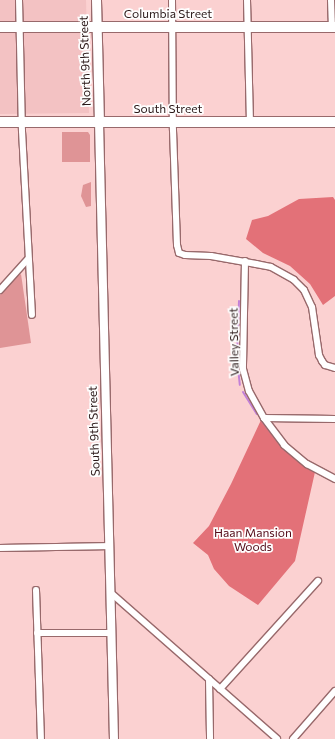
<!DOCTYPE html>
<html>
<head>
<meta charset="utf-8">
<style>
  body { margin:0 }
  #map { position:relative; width:335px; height:739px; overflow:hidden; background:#fbd1d1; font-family:Commissioner,sans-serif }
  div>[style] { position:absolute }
  .built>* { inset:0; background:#f3c2c3 }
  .green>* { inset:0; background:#df9496 }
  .forest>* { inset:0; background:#e37178 }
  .stream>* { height:2px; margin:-1px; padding:0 1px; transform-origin:1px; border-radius:1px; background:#c280d8 }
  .roads { filter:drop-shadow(1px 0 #98696b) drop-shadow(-1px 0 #98696b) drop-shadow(0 1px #98696b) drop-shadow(0 -1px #98696b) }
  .minor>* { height:6px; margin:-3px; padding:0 3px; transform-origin:3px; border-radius:3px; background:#fff }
  .tertiary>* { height:8px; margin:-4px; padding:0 4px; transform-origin:4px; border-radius:4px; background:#fff }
  .secondary>* { height:9px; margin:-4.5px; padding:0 4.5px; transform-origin:4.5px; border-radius:4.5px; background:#fff }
  .primary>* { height:10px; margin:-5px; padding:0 5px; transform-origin:5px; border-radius:5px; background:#fff }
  span { translate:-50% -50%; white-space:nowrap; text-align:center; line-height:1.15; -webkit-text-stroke:3.5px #fefefe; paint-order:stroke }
  .street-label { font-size:12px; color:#291717 }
  .park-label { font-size:12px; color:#540b18 }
</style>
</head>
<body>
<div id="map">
  <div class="built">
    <i style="clip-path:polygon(0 0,86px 0,89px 113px,0 114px)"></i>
  </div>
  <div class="green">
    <i style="clip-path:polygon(62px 132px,88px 132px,90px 135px,90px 162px,62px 162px)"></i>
    <i style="clip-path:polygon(91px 182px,91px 206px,86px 207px,81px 196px,83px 185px)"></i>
    <i style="clip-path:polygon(21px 274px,31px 343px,0 348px,0 295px,12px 280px)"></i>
  </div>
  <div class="forest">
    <i style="clip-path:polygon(333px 197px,335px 200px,335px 296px,323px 305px,310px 284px,290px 266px,263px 253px,246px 239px,252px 220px,268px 216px,299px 199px)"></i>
    <i style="clip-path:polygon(261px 420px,283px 448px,306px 467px,315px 472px,295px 561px,258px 605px,229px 586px,214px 569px,208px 555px,193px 543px,209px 526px,231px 484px)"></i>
  </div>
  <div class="stream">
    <i style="left:237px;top:353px;width:52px;rotate:-87.8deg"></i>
    <i style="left:237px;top:358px;width:27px;rotate:84deg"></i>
    <i style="left:243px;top:392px;width:26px;rotate:58deg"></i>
    <i style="left:262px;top:421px;width:36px;rotate:52deg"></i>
  </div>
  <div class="roads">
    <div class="minor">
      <i style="left:19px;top:0;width:131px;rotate:88.7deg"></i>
      <i style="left:22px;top:131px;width:184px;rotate:86.9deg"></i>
      <i style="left:172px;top:0;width:130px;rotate:89.6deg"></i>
      <i style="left:173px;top:130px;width:115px;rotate:88deg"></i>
      <i style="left:177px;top:245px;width:8px;rotate:76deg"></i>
      <i style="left:179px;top:253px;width:6px;rotate:18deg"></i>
      <i style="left:185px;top:255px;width:26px;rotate:2deg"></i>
      <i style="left:211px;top:256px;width:46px;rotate:10.1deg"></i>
      <i style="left:256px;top:264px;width:15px;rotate:11deg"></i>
      <i style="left:271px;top:267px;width:26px;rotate:29deg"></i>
      <i style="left:294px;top:280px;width:14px;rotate:45deg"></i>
      <i style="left:304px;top:290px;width:19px;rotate:65deg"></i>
      <i style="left:312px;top:307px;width:49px;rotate:81.7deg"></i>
      <i style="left:319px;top:355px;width:7px;rotate:63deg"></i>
      <i style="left:322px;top:361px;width:5px;rotate:53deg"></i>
      <i style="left:325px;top:365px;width:10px;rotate:17deg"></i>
      <i style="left:247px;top:0;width:122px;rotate:88.6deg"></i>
      <i style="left:331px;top:0;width:27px;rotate:88deg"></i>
      <i style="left:245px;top:261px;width:108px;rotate:91.1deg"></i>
      <i style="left:243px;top:369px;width:23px;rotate:75deg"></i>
      <i style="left:249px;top:391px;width:31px;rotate:61deg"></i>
      <i style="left:264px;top:418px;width:34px;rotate:53deg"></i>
      <i style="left:284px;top:445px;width:30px;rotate:40deg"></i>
      <i style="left:307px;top:464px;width:32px;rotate:28deg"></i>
      <i style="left:0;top:290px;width:42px;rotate:-47.9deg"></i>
      <i style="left:264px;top:418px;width:71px;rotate:0.8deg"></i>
      <i style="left:0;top:548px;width:110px;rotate:-1deg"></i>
      <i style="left:36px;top:590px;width:149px;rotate:88.1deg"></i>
      <i style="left:111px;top:593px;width:221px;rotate:41.3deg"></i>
      <i style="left:37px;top:633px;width:75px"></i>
      <i style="left:209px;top:679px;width:60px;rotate:89deg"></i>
      <i style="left:220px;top:689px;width:146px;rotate:-47.8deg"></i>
      <i style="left:293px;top:739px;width:64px;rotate:-48.8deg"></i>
    </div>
    <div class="tertiary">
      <i style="left:99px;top:122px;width:617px;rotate:88.61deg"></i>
    </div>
    <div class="secondary">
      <i style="left:96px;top:0;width:122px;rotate:88.6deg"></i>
    </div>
    <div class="primary">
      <i style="left:0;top:27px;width:335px"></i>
      <i style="left:0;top:122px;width:335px"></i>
    </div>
  </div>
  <div class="street-label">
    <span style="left:168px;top:14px">Columbia Street</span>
    <span style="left:85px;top:61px;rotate:-92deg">North 9th Street</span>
    <span style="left:168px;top:109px">South Street</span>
    <span style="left:234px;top:342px;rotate:-91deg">Valley Street</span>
    <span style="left:94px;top:431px;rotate:-92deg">South 9th Street</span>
  </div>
  <div class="park-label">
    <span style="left:253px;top:540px">Haan Mansion<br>Woods</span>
  </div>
</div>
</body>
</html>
